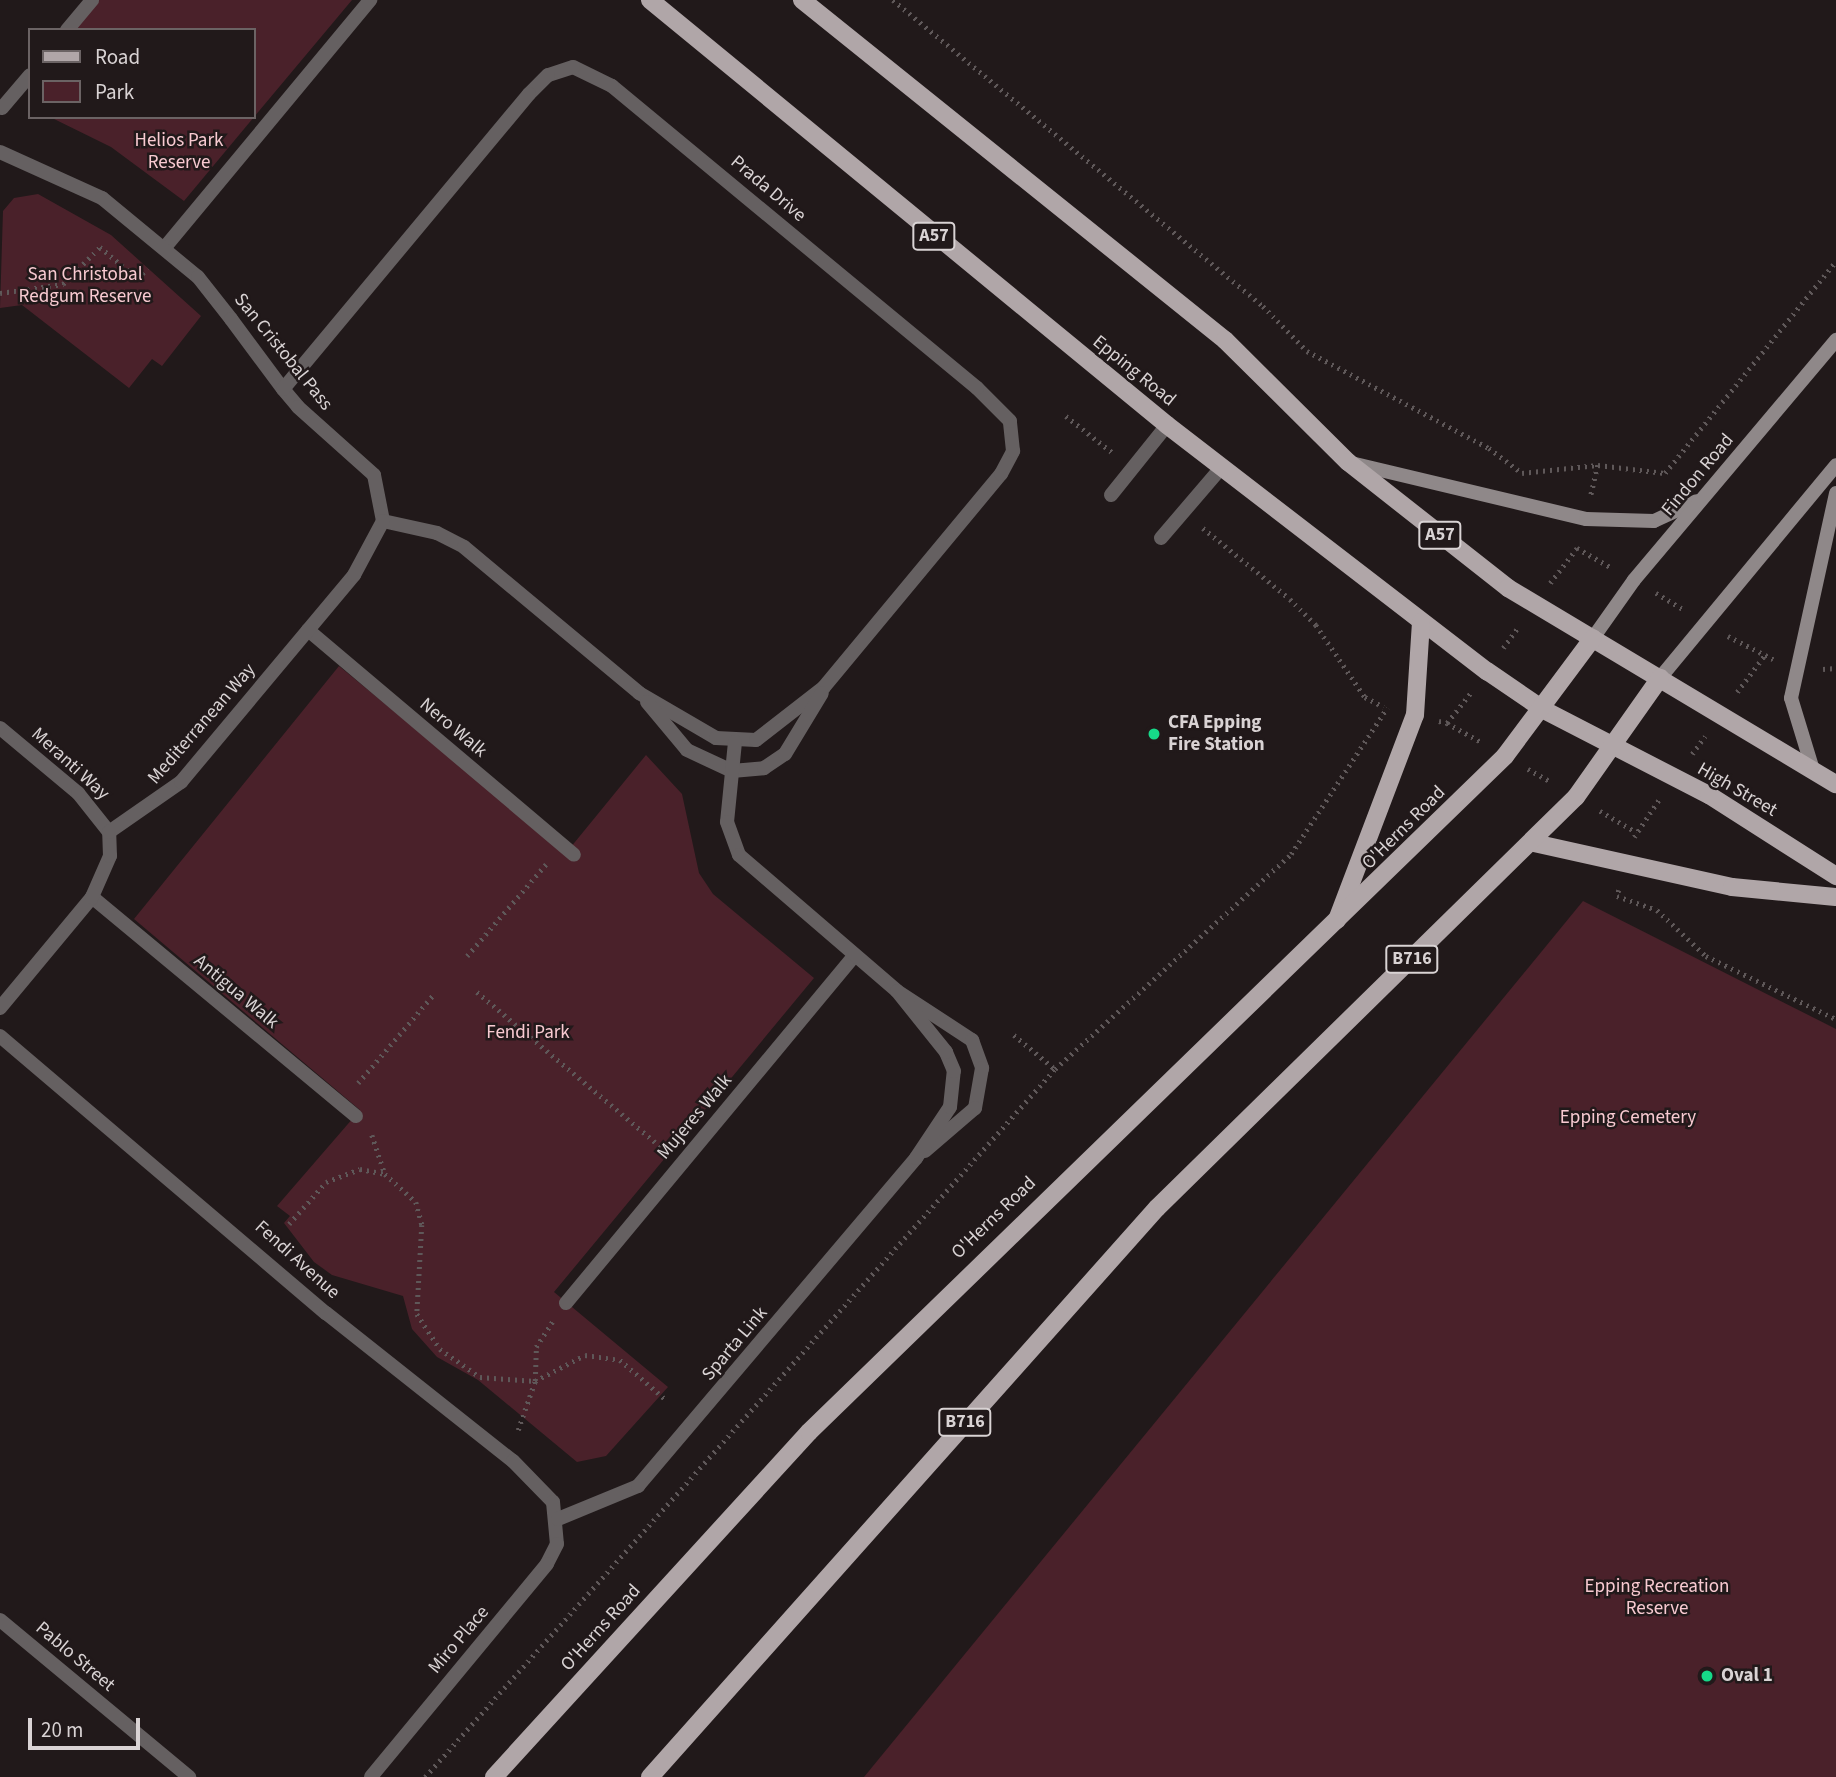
<!DOCTYPE html>
<html>
<head>
<meta charset="utf-8">
<style>
  body { margin:0 }
  #map { position:relative; width:1836px; height:1777px; overflow:hidden; background:#21191a; font-family:"Source Sans 3",sans-serif }
  div>[style] { position:absolute }
  .green>* { inset:0; background:#4a212a }
  .path>* { height:4.5px; margin-top:-2.25px; transform-origin:0; background:repeating-linear-gradient(90deg,#5f5859 0 2px,transparent 0 7px) }
  .service>* { height:14px; margin:-7px; padding:0 7px; transform-origin:7px; border-radius:7px; background:#656061 }
  .pedestrian>* { height:14px; margin:-7px; padding:0 7px; transform-origin:7px; border-radius:7px; background:#656061 }
  .minor>* { height:14px; margin:-7px; padding:0 7px; transform-origin:7px; border-radius:7px; background:#656061 }
  .secondary>* { height:14px; margin:-7px; padding:0 7px; transform-origin:7px; border-radius:7px; background:#8f8889 }
  .primary>* { height:18px; margin:-9px; padding:0 9px; transform-origin:9px; border-radius:9px; background:#b0a6a8 }
  .dots>* { width:19px; height:19px; translate:-50% -50%; box-sizing:border-box; border:4px solid #21191a; border-radius:50% }
  span { translate:-50% -50%; white-space:nowrap; text-align:center; line-height:1.15; -webkit-text-stroke:5px #21191a; paint-order:stroke }
  .shield-label span { padding:2px 5px; background:#21191a; border:2px solid; border-radius:5px; -webkit-text-stroke-width:0 }
  .shield-label { font-size:18px; color:#d9d3d4; font-weight:700 }
  .park-label { font-size:19px; color:#f8cad1 }
  .street-label { font-size:19px; color:#d9d3d4 }
  .poi-label { font-size:19px; color:#d9d3d4; font-weight:700 }
  .left { translate:0 -50%; text-align:left }
  .legend { position:absolute; left:28px; top:28px; width:228px; height:91px; box-sizing:border-box; background:#21191a; border:2px solid #6b6364; margin:0; padding:9px 12px; list-style:none; font-size:21px; color:#d9d3d4 }
  .legend li { display:flex; align-items:center; gap:14px; height:35px }
  .legend b { width:35px; border:2px solid #6b6364 }
  .scale { position:absolute; left:28px; top:1718px; width:112px; height:32px; box-sizing:border-box; border:4px solid #d9d3d4; border-top:0; padding-left:9px; font-size:21px; line-height:24px; white-space:nowrap; color:#d9d3d4; -webkit-text-stroke:5px #21191a; paint-order:stroke }
</style>
</head>
<body>
<div id="map">
  <div class="green">
    <i style="clip-path:polygon(93px 0,352px 0,254px 117px,254px 30px,68px 30px)"></i>
    <i style="clip-path:polygon(50px 117px,254px 117px,184px 201px,111px 147px)"></i>
    <i style="clip-path:polygon(38px 194px,111px 235px,201px 316px,162px 366px,152px 359px,129px 388px,22px 305px,0 308px,3px 211px,14px 198px)"></i>
    <i style="clip-path:polygon(339px 666px,566px 853px,646px 755px,682px 794px,699px 873px,713px 894px,814px 978px,554px 1292px,668px 1387px,606px 1456px,577px 1462px,478px 1380px,437px 1357px,412px 1329px,403px 1296px,332px 1275px,314px 1262px,284px 1223px,290px 1216px,277px 1206px,360px 1110px,134px 919px)"></i>
    <i style="clip-path:polygon(1583px 901px,1836px 1029px,1836px 1777px,864px 1777px)"></i>
  </div>
  <div class="path">
    <i style="left:893px;top:0;width:480px;rotate:39.6deg"></i>
    <i style="left:1263px;top:306px;width:63px;rotate:45.6deg"></i>
    <i style="left:1307px;top:351px;width:206px;rotate:28.1deg"></i>
    <i style="left:1489px;top:448px;width:41px;rotate:37.1deg"></i>
    <i style="left:1522px;top:473px;width:76px;rotate:-6deg"></i>
    <i style="left:1598px;top:465px;width:31px;rotate:103deg"></i>
    <i style="left:0;top:293px;width:64px;rotate:-8.1deg"></i>
    <i style="left:63px;top:284px;width:52px;rotate:-45deg"></i>
    <i style="left:100px;top:247px;width:50px;rotate:40.1deg"></i>
    <i style="left:138px;top:279px;width:14px;rotate:-51deg"></i>
    <i style="left:1066px;top:416px;width:60px;rotate:38.2deg"></i>
    <i style="left:1598px;top:465px;width:67px;rotate:6.8deg"></i>
    <i style="left:1665px;top:473px;width:272px;rotate:-51.1deg"></i>
    <i style="left:1203px;top:528px;width:112px;rotate:39.2deg"></i>
    <i style="left:1290px;top:599px;width:37px;rotate:45deg"></i>
    <i style="left:1316px;top:625px;width:87px;rotate:55.8deg"></i>
    <i style="left:1365px;top:697px;width:21px;rotate:28deg"></i>
    <i style="left:1577px;top:548px;width:40px;rotate:29.7deg"></i>
    <i style="left:1550px;top:583px;width:44px;rotate:-52.4deg"></i>
    <i style="left:1656px;top:593px;width:33px;rotate:31deg"></i>
    <i style="left:1728px;top:636px;width:51px;rotate:27.1deg"></i>
    <i style="left:1503px;top:648px;width:26px;rotate:-54deg"></i>
    <i style="left:1823px;top:669px;width:13px;rotate:-4deg"></i>
    <i style="left:1737px;top:692px;width:45px;rotate:-53.1deg"></i>
    <i style="left:1439px;top:721px;width:8px;rotate:14deg"></i>
    <i style="left:1447px;top:723px;width:39px;rotate:-52deg"></i>
    <i style="left:1447px;top:723px;width:39px;rotate:29deg"></i>
    <i style="left:1692px;top:754px;width:22px;rotate:-54deg"></i>
    <i style="left:1528px;top:769px;width:26px;rotate:29deg"></i>
    <i style="left:1600px;top:811px;width:42px;rotate:30.3deg"></i>
    <i style="left:1634px;top:837px;width:47px;rotate:-56.3deg"></i>
    <i style="left:1619px;top:890px;width:6px;rotate:108deg"></i>
    <i style="left:1617px;top:896px;width:42px;rotate:19.3deg"></i>
    <i style="left:1657px;top:910px;width:67px;rotate:43.2deg"></i>
    <i style="left:1706px;top:956px;width:144px;rotate:25.9deg"></i>
    <i style="left:467px;top:956px;width:121px;rotate:-49.3deg"></i>
    <i style="left:477px;top:992px;width:242px;rotate:40.1deg"></i>
    <i style="left:1014px;top:1035px;width:53px;rotate:39.7deg"></i>
    <i style="left:358px;top:1083px;width:118px;rotate:-49.5deg"></i>
    <i style="left:372px;top:1135px;width:41px;rotate:71.6deg"></i>
    <i style="left:289px;top:1224px;width:56px;rotate:-48.6deg"></i>
    <i style="left:326px;top:1182px;width:36px;rotate:-21deg"></i>
    <i style="left:360px;top:1169px;width:25px;rotate:11deg"></i>
    <i style="left:385px;top:1174px;width:42px;rotate:42.1deg"></i>
    <i style="left:416px;top:1202px;width:24px;rotate:75deg"></i>
    <i style="left:422px;top:1225px;width:89px;rotate:93.2deg"></i>
    <i style="left:417px;top:1314px;width:42px;rotate:56.7deg"></i>
    <i style="left:440px;top:1349px;width:49px;rotate:35deg"></i>
    <i style="left:480px;top:1377px;width:55px;rotate:4.2deg"></i>
    <i style="left:535px;top:1381px;width:34px;rotate:-88deg"></i>
    <i style="left:536px;top:1347px;width:30px;rotate:-57deg"></i>
    <i style="left:518px;top:1430px;width:52px;rotate:-70.9deg"></i>
    <i style="left:535px;top:1381px;width:56px;rotate:-27.5deg"></i>
    <i style="left:585px;top:1355px;width:35px;rotate:8deg"></i>
    <i style="left:620px;top:1360px;width:60px;rotate:40.9deg"></i>
    <i style="left:425px;top:1777px;width:948px;rotate:-48.34deg"></i>
    <i style="left:1055px;top:1069px;width:319px;rotate:-42.3deg"></i>
    <i style="left:1291px;top:854px;width:175px;rotate:-56.7deg"></i>
  </div>
  <div class="service">
    <i style="left:1111px;top:495px;width:90px;rotate:-51.3deg"></i>
    <i style="left:1161px;top:538px;width:92px;rotate:-49.4deg"></i>
  </div>
  <div class="pedestrian">
    <i style="left:67px;top:30px;width:39px;rotate:-50deg"></i>
    <i style="left:2px;top:108px;width:43px;rotate:-49.7deg"></i>
    <i style="left:166px;top:246px;width:320px;rotate:-50.3deg"></i>
    <i style="left:308px;top:630px;width:348px;rotate:40.2deg"></i>
    <i style="left:92px;top:897px;width:343px;rotate:39.7deg"></i>
    <i style="left:566px;top:1303px;width:451px;rotate:-50.3deg"></i>
  </div>
  <div class="minor">
    <i style="left:0;top:152px;width:112px;rotate:24.3deg"></i>
    <i style="left:102px;top:198px;width:124px;rotate:39.5deg"></i>
    <i style="left:198px;top:277px;width:53px;rotate:51.8deg"></i>
    <i style="left:231px;top:319px;width:87px;rotate:53.4deg"></i>
    <i style="left:283px;top:389px;width:23px;rotate:50deg"></i>
    <i style="left:298px;top:407px;width:102px;rotate:41.8deg"></i>
    <i style="left:374px;top:475px;width:47px;rotate:78.9deg"></i>
    <i style="left:383px;top:521px;width:55px;rotate:12.5deg"></i>
    <i style="left:437px;top:533px;width:30px;rotate:27deg"></i>
    <i style="left:464px;top:547px;width:228px;rotate:39.8deg"></i>
    <i style="left:639px;top:693px;width:89px;rotate:30.3deg"></i>
    <i style="left:716px;top:738px;width:40px;rotate:2.9deg"></i>
    <i style="left:756px;top:740px;width:86px;rotate:-37.9deg"></i>
    <i style="left:824px;top:687px;width:277px;rotate:-50.3deg"></i>
    <i style="left:1001px;top:474px;width:26px;rotate:-62deg"></i>
    <i style="left:1013px;top:451px;width:30px;rotate:-96deg"></i>
    <i style="left:1010px;top:421px;width:47px;rotate:-135deg"></i>
    <i style="left:977px;top:388px;width:474px;rotate:-140.4deg"></i>
    <i style="left:612px;top:86px;width:43px;rotate:-154deg"></i>
    <i style="left:573px;top:67px;width:26px;rotate:162deg"></i>
    <i style="left:548px;top:75px;width:27px;rotate:135deg"></i>
    <i style="left:529px;top:94px;width:384px;rotate:129.8deg"></i>
    <i style="left:647px;top:702px;width:62px;rotate:50.2deg"></i>
    <i style="left:687px;top:750px;width:50px;rotate:25deg"></i>
    <i style="left:732px;top:771px;width:32px;rotate:-5deg"></i>
    <i style="left:764px;top:768px;width:25px;rotate:-34deg"></i>
    <i style="left:785px;top:754px;width:71px;rotate:-58.8deg"></i>
    <i style="left:0;top:728px;width:102px;rotate:39.8deg"></i>
    <i style="left:78px;top:793px;width:50px;rotate:51.5deg"></i>
    <i style="left:735px;top:742px;width:80px;rotate:95.7deg"></i>
    <i style="left:727px;top:822px;width:35px;rotate:70deg"></i>
    <i style="left:739px;top:855px;width:208px;rotate:40.7deg"></i>
    <i style="left:897px;top:991px;width:90px;rotate:33.2deg"></i>
    <i style="left:972px;top:1040px;width:30px;rotate:70deg"></i>
    <i style="left:982px;top:1068px;width:41px;rotate:99.9deg"></i>
    <i style="left:975px;top:1108px;width:66px;rotate:139.3deg"></i>
    <i style="left:0;top:1008px;width:144px;rotate:-50.3deg"></i>
    <i style="left:92px;top:897px;width:45px;rotate:-66.3deg"></i>
    <i style="left:110px;top:856px;width:24px;rotate:-92deg"></i>
    <i style="left:109px;top:832px;width:88px;rotate:-34.8deg"></i>
    <i style="left:181px;top:782px;width:270px;rotate:-50.1deg"></i>
    <i style="left:354px;top:575px;width:61px;rotate:-61.8deg"></i>
    <i style="left:0;top:1036px;width:428px;rotate:40.4deg"></i>
    <i style="left:326px;top:1313px;width:238px;rotate:38.4deg"></i>
    <i style="left:513px;top:1461px;width:57px;rotate:45.7deg"></i>
    <i style="left:553px;top:1502px;width:42px;rotate:84.6deg"></i>
    <i style="left:557px;top:1544px;width:22px;rotate:117deg"></i>
    <i style="left:547px;top:1564px;width:276px;rotate:129.6deg"></i>
    <i style="left:558px;top:1519px;width:87px;rotate:-22.4deg"></i>
    <i style="left:638px;top:1486px;width:430px;rotate:-49.7deg"></i>
    <i style="left:916px;top:1158px;width:61px;rotate:-56.3deg"></i>
    <i style="left:950px;top:1107px;width:36px;rotate:-84deg"></i>
    <i style="left:954px;top:1071px;width:21px;rotate:-113deg"></i>
    <i style="left:946px;top:1052px;width:78px;rotate:-128.8deg"></i>
    <i style="left:0;top:1620px;width:246px;rotate:39.7deg"></i>
  </div>
  <div class="secondary">
    <i style="left:1351px;top:463px;width:242px;rotate:13.4deg"></i>
    <i style="left:1586px;top:519px;width:68px;rotate:1.7deg"></i>
    <i style="left:1654px;top:521px;width:47px;rotate:-24.9deg"></i>
    <i style="left:1593px;top:638px;width:71px;rotate:-54.7deg"></i>
    <i style="left:1634px;top:580px;width:314px;rotate:-49.9deg"></i>
    <i style="left:1660px;top:678px;width:276px;rotate:-50.4deg"></i>
    <i style="left:1813px;top:770px;width:75px;rotate:-107deg"></i>
    <i style="left:1791px;top:698px;width:210px;rotate:-77.6deg"></i>
  </div>
  <div class="primary">
    <i style="left:650px;top:0;width:669px;rotate:39.42deg"></i>
    <i style="left:1167px;top:425px;width:404px;rotate:37.6deg"></i>
    <i style="left:1487px;top:671px;width:69px;rotate:34.4deg"></i>
    <i style="left:1544px;top:710px;width:186px;rotate:27.3deg"></i>
    <i style="left:1709px;top:795px;width:151px;rotate:32.5deg"></i>
    <i style="left:802px;top:0;width:543px;rotate:38.79deg"></i>
    <i style="left:1225px;top:340px;width:173px;rotate:44.8deg"></i>
    <i style="left:1348px;top:462px;width:204px;rotate:38.2deg"></i>
    <i style="left:1508px;top:588px;width:382px;rotate:30.9deg"></i>
    <i style="left:1534px;top:843px;width:203px;rotate:12.5deg"></i>
    <i style="left:1732px;top:887px;width:104px;rotate:5.5deg"></i>
    <i style="left:1337px;top:920px;width:219px;rotate:-69.2deg"></i>
    <i style="left:1415px;top:715px;width:93px;rotate:-86.3deg"></i>
    <i style="left:494px;top:1777px;width:467px;rotate:-47.6deg"></i>
    <i style="left:809px;top:1432px;width:970px;rotate:-44.16deg"></i>
    <i style="left:1505px;top:756px;width:147px;rotate:-53.3deg"></i>
    <i style="left:650px;top:1777px;width:762px;rotate:-48.3deg"></i>
    <i style="left:1157px;top:1208px;width:587px;rotate:-44.45deg"></i>
    <i style="left:1576px;top:797px;width:146px;rotate:-54.8deg"></i>
  </div>
  <div class="dots">
    <i style="left:1154px;top:734px;background:#16d989"></i>
    <i style="left:1707px;top:1676px;background:#16d989"></i>
  </div>
  <div class="shield-label">
    <span style="left:934px;top:236px">A57</span>
    <span style="left:1440px;top:535px">A57</span>
    <span style="left:1412px;top:959px">B716</span>
    <span style="left:965px;top:1422px">B716</span>
  </div>
  <div class="park-label">
    <span style="left:179px;top:152px">Helios Park<br>Reserve</span>
    <span style="left:85px;top:286px">San Christobal<br>Redgum Reserve</span>
    <span style="left:528px;top:1033px">Fendi Park</span>
    <span style="left:1628px;top:1118px">Epping Cemetery</span>
    <span style="left:1657px;top:1598px">Epping Recreation<br>Reserve</span>
  </div>
  <div class="street-label">
    <span style="left:768px;top:189px;rotate:40deg">Prada Drive</span>
    <span style="left:283px;top:352px;rotate:51deg">San Cristobal Pass</span>
    <span style="left:1134px;top:371px;rotate:39deg">Epping Road</span>
    <span style="left:1698px;top:475px;rotate:-50deg">Findon Road</span>
    <span style="left:202px;top:724px;rotate:-49deg">Mediterranean Way</span>
    <span style="left:453px;top:728px;rotate:40deg">Nero Walk</span>
    <span style="left:70px;top:764px;rotate:42deg">Meranti Way</span>
    <span style="left:1737px;top:790px;rotate:30deg">High Street</span>
    <span style="left:1404px;top:828px;rotate:-45deg">O'Herns Road</span>
    <span style="left:236px;top:992px;rotate:40deg">Antigua Walk</span>
    <span style="left:695px;top:1117px;rotate:-50deg">Mujeres Walk</span>
    <span style="left:994px;top:1218px;rotate:-44deg">O'Herns Road</span>
    <span style="left:297px;top:1260px;rotate:42deg">Fendi Avenue</span>
    <span style="left:735px;top:1344px;rotate:-50deg">Sparta Link</span>
    <span style="left:601px;top:1628px;rotate:-48deg">O'Herns Road</span>
    <span style="left:459px;top:1640px;rotate:-50deg">Miro Place</span>
    <span style="left:75px;top:1657px;rotate:40deg">Pablo Street</span>
  </div>
  <div class="poi-label">
    <span class="left" style="left:1168px;top:734px">CFA Epping<br>Fire Station</span>
    <span class="left" style="left:1721px;top:1676px">Oval 1</span>
  </div>
  <ul class="legend">
  <li><b style="height:9px;background:#b0a6a8"></b>Road</li>
  <li><b style="height:19px;background:#4a212a"></b>Park</li>
  </ul>
  <div class="scale">20 m</div>
</div>
</body>
</html>
